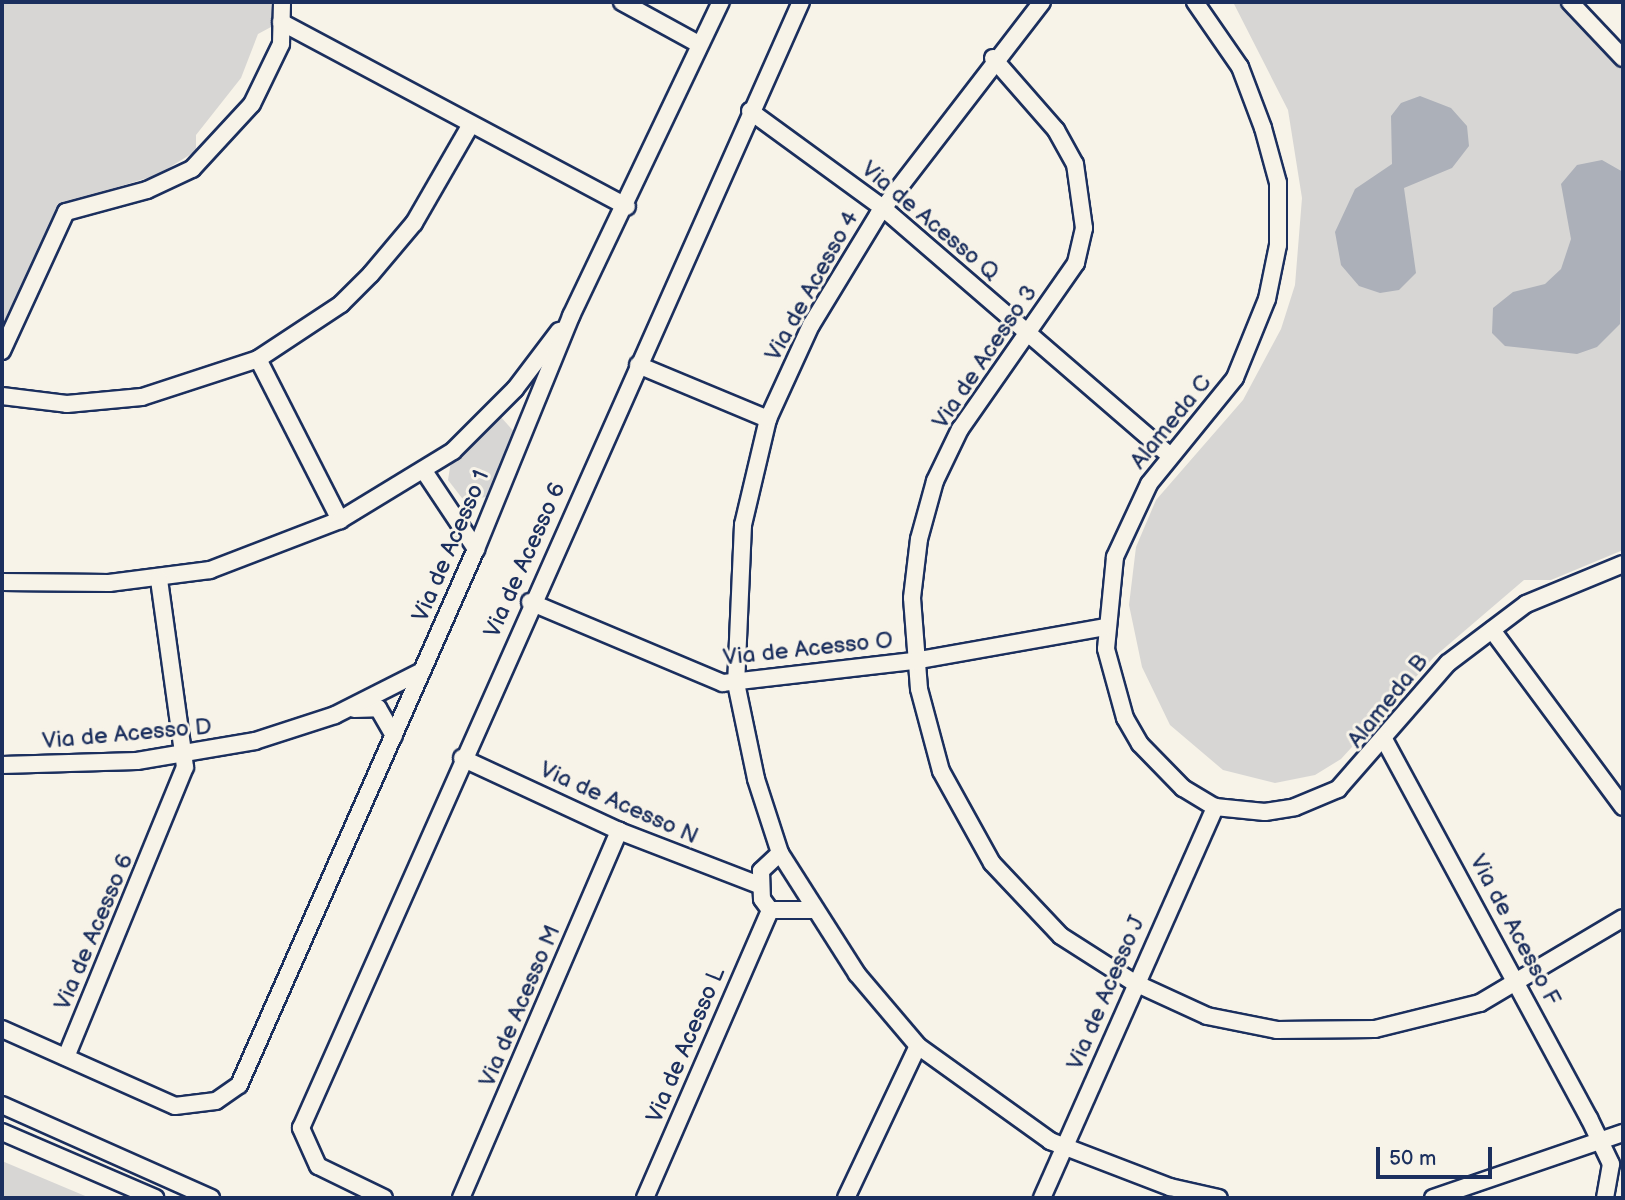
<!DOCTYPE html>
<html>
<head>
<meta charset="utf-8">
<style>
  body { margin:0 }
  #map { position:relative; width:1625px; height:1200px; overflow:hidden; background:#f7f3e8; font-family:"Balsamiq Sans",sans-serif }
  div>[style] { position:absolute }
  .green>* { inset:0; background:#d7d6d4 }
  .water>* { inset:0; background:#acb0b9 }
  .roads { filter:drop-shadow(2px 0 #1b2f5e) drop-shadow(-2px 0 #1b2f5e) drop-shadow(0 2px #1b2f5e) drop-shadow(0 -2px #1b2f5e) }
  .minor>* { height:16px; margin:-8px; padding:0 8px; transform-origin:8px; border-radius:8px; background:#f7f3e8 }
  span { translate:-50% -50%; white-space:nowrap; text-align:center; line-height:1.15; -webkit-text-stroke:6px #f7f3e8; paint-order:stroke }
  .street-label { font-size:23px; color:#1b2f5e }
  .frame { position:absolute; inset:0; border:4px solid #1b2f5e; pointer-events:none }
  .scale { position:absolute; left:1376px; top:1147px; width:116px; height:32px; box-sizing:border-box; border:4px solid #1b2f5e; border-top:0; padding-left:9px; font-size:21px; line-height:24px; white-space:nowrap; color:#1b2f5e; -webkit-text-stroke:5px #f7f3e8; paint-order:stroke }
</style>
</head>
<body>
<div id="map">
  <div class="green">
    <i style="clip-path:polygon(2px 2px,273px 2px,271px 27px,258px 34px,241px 78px,196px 135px,196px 151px,157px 175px,59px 205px,2px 330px)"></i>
    <i style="clip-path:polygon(1233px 2px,1565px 2px,1623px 65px,1623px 550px,1551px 580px,1524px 580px,1434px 657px,1341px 759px,1315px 775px,1275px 783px,1223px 770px,1170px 725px,1142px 667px,1129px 605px,1136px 547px,1156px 500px,1243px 400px,1281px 329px,1295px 285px,1302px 198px,1288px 110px)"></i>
    <i style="clip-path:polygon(500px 416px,517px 435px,489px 496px,465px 502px,448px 480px,451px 461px)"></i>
    <i style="clip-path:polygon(2px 1161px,90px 1198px,2px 1198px)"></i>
  </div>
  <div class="water">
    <i style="clip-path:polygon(1420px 96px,1451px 108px,1467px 126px,1469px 146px,1452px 168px,1404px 188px,1416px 273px,1399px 290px,1380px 293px,1359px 286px,1341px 265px,1335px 232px,1355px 189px,1392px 164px,1391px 116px,1401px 103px)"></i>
    <i style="clip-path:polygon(1602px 160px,1623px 172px,1620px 324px,1597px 347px,1577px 354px,1505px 346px,1492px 333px,1493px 308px,1513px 292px,1545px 284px,1561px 269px,1571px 239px,1561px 184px,1577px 165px)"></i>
  </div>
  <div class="roads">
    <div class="minor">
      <i style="left:622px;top:2px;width:85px;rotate:28.7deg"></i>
      <i style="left:1042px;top:2px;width:269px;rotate:127.6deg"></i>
      <i style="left:878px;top:215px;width:129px;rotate:121.3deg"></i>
      <i style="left:811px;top:325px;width:103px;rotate:114.6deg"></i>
      <i style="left:768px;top:419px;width:109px;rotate:103.3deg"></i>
      <i style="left:743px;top:525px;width:158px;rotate:92.5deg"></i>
      <i style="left:736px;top:683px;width:98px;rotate:78.2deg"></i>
      <i style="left:756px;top:779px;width:78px;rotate:72deg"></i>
      <i style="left:780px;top:853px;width:143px;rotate:57.5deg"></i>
      <i style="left:857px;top:974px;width:94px;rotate:49.7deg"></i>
      <i style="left:918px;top:1046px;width:163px;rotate:35.7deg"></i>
      <i style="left:1050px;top:1141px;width:129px;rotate:21deg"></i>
      <i style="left:1170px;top:1187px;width:50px;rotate:12.7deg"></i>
      <i style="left:1195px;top:2px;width:79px;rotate:55.3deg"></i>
      <i style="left:1240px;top:67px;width:65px;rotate:69.3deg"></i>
      <i style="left:1263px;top:128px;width:57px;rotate:74.7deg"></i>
      <i style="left:1278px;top:183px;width:62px;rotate:90deg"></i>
      <i style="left:1278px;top:245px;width:55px;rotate:101.5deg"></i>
      <i style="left:1267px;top:299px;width:85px;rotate:112.1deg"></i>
      <i style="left:1235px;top:378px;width:136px;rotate:129.1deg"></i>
      <i style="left:1149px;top:484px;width:81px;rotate:115deg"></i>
      <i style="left:1115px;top:557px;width:92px;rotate:95.6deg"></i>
      <i style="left:1106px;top:649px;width:72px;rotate:74.6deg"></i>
      <i style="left:1125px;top:718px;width:30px;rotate:60deg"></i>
      <i style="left:1140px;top:744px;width:62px;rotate:45.7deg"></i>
      <i style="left:1183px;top:788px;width:37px;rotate:31deg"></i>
      <i style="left:1215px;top:807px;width:50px;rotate:5.7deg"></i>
      <i style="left:1265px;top:812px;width:30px;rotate:-9deg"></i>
      <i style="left:1295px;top:807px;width:47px;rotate:-22.7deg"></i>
      <i style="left:1338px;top:789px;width:167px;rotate:-48.9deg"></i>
      <i style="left:1448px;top:663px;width:98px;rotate:-37.1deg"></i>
      <i style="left:1526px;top:604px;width:105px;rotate:-22.4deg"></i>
      <i style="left:1570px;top:2px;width:77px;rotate:46.6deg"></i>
      <i style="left:281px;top:22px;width:392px;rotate:28.1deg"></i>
      <i style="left:993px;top:58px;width:96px;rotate:48.8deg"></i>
      <i style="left:1056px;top:130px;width:39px;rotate:61deg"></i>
      <i style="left:1075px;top:164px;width:65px;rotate:82deg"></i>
      <i style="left:1084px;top:228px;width:36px;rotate:103deg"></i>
      <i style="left:1076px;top:263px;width:203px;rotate:124.9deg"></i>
      <i style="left:960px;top:429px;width:58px;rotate:115.7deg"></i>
      <i style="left:935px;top:481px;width:60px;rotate:105.4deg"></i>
      <i style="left:919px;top:539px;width:59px;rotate:96.8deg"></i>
      <i style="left:912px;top:598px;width:91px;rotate:85.6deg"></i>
      <i style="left:919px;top:689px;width:85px;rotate:75deg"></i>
      <i style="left:941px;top:771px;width:105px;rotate:61deg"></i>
      <i style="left:992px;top:863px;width:100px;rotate:46.6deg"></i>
      <i style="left:1061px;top:936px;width:85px;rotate:32.6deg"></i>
      <i style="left:1133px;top:982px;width:81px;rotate:24.7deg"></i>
      <i style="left:1207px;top:1016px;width:71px;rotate:11.3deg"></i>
      <i style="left:1277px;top:1030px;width:98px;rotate:-0.6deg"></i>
      <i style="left:1375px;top:1029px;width:108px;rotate:-13.9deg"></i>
      <i style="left:1480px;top:1003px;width:166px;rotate:-30.7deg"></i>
      <i style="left:750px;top:111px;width:165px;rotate:36.1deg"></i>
      <i style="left:883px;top:208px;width:379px;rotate:40.8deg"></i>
      <i style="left:2px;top:351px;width:153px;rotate:-65.3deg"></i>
      <i style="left:66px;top:212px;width:84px;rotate:-15.2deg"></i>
      <i style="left:147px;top:190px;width:50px;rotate:-25deg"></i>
      <i style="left:192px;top:169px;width:88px;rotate:-47.3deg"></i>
      <i style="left:252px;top:104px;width:67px;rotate:-64.2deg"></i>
      <i style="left:281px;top:44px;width:42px;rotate:-88.6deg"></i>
      <i style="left:258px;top:359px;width:181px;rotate:63deg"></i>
      <i style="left:638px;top:365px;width:141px;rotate:22.6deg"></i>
      <i style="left:2px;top:396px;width:65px;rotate:7deg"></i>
      <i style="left:67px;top:404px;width:75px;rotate:-5.3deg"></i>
      <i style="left:142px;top:397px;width:122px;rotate:-18.1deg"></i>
      <i style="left:258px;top:359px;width:100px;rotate:-33.5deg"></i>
      <i style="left:341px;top:304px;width:42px;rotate:-45deg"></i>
      <i style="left:371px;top:274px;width:67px;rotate:-49.9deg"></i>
      <i style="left:414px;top:223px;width:112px;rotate:-60deg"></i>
      <i style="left:424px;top:471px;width:94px;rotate:56.3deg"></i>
      <i style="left:2px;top:582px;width:107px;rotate:0.5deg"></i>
      <i style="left:109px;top:583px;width:102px;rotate:-7.3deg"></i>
      <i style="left:210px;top:570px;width:139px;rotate:-21deg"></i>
      <i style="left:340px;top:520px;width:132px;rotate:-31.4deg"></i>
      <i style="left:453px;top:451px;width:88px;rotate:-45deg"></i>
      <i style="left:515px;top:389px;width:73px;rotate:-52.8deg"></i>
      <i style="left:530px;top:602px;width:209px;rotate:22.8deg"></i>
      <i style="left:723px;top:683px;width:192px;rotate:-6.6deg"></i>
      <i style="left:914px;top:661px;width:193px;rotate:-10.1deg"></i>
      <i style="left:1492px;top:630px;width:220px;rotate:53.5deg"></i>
      <i style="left:354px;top:709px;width:24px;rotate:-2deg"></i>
      <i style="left:378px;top:708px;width:32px;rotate:60deg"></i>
      <i style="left:1385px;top:741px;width:429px;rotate:61.6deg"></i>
      <i style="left:1589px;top:1118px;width:51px;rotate:64.4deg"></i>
      <i style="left:1611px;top:1164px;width:35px;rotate:100deg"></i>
      <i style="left:462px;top:758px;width:173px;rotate:24.9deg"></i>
      <i style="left:619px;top:831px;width:150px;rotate:21.1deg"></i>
      <i style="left:2px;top:765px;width:135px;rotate:-1.7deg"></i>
      <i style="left:137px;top:761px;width:120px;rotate:-9.6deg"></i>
      <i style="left:255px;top:741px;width:84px;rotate:-18deg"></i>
      <i style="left:335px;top:715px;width:97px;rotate:-26.8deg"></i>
      <i style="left:780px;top:853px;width:26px;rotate:137deg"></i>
      <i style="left:761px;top:871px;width:28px;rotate:88deg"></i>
      <i style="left:762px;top:899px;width:14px;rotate:54deg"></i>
      <i style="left:770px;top:910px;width:42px"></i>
      <i style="left:2px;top:1029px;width:189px;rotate:24deg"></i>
      <i style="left:175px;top:1106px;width:41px;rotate:-7deg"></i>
      <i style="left:216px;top:1101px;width:28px;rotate:-35deg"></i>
      <i style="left:239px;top:1085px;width:586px;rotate:-66.15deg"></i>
      <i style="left:476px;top:549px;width:252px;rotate:-67.8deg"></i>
      <i style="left:571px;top:316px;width:348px;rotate:-64.5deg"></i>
      <i style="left:66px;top:1057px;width:313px;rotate:-67.7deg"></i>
      <i style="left:185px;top:767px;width:190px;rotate:-97.9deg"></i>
      <i style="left:2px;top:1105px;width:229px;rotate:24deg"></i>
      <i style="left:2px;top:1132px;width:167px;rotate:23.3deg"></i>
      <i style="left:384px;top:1198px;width:73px;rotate:-154.1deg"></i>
      <i style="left:318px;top:1166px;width:42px;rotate:-114.1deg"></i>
      <i style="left:301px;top:1128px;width:1232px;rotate:-66.06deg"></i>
      <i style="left:461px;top:1198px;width:400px;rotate:-66.7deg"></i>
      <i style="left:645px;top:1198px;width:314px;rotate:-66.5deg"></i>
      <i style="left:846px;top:1198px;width:168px;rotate:-64.7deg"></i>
      <i style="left:1042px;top:1198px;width:428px;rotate:-66.1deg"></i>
      <i style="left:1433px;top:1198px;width:201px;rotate:-18.9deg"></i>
    </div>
  </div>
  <div class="street-label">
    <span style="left:930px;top:221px;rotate:40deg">Via de Acesso Q</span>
    <span style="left:812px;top:286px;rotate:-61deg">Via de Acesso 4</span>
    <span style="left:985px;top:357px;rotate:-56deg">Via de Acesso 3</span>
    <span style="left:1171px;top:422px;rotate:-51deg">Alameda C</span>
    <span style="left:451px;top:546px;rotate:-67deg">Via de Acesso 1</span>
    <span style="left:525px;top:560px;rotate:-66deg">Via de Acesso 6</span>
    <span style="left:808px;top:649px;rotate:-6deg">Via de Acesso O</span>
    <span style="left:1388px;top:701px;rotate:-51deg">Alameda B</span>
    <span style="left:127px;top:734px;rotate:-5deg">Via de Acesso D</span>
    <span style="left:619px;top:803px;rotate:24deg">Via de Acesso N</span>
    <span style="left:1515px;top:930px;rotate:62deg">Via de Acesso F</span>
    <span style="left:94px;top:932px;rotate:-67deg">Via de Acesso 6</span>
    <span style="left:1106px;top:993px;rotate:-67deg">Via de Acesso J</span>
    <span style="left:520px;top:1006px;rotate:-67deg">Via de Acesso M</span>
    <span style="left:686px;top:1045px;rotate:-67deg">Via de Acesso L</span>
  </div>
  <div class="frame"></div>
  <div class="scale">50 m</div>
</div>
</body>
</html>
